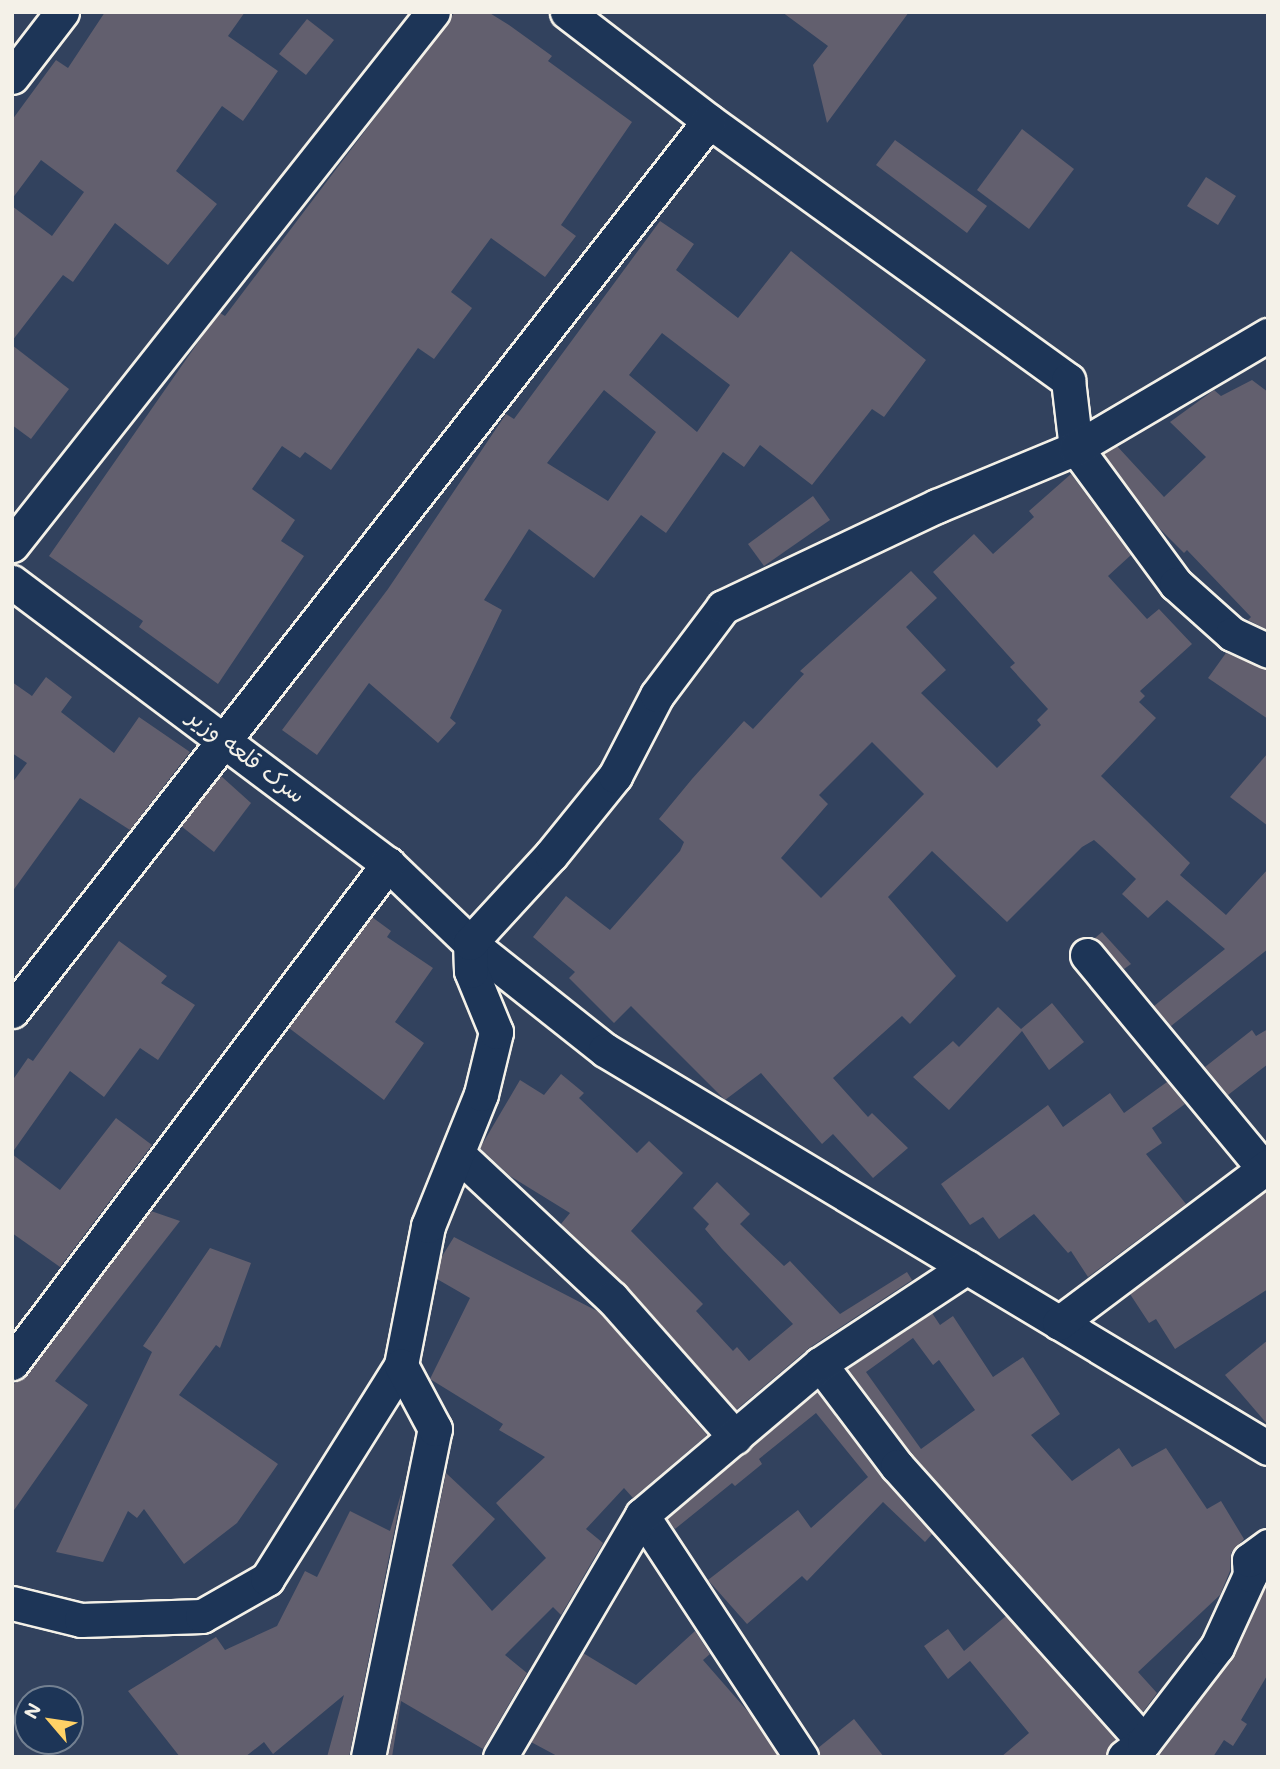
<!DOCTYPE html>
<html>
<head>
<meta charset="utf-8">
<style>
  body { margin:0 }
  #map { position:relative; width:1280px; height:1769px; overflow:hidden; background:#32425e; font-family:Mali,"Playpen Sans Arabic",sans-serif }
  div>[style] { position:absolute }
  .building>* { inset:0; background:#625f6e }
  .roads { filter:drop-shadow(2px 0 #f4f1e8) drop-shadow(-2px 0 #f4f1e8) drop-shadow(0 2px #f4f1e8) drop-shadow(0 -2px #f4f1e8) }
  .minor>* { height:33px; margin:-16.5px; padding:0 16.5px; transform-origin:16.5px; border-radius:16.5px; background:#1d3557 }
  span { translate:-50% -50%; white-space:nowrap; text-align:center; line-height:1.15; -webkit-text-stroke:5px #1d3557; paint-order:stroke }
  .street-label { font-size:23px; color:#f4f1e8 }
  .frame { position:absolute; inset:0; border:14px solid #f4f1e8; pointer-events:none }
  .north { position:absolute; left:14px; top:1685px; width:70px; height:70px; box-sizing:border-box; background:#1d3557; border:2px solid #738091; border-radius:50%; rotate:299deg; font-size:19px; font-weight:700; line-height:28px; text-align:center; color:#f4f1e8 }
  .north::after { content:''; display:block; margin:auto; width:24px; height:32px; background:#ffd166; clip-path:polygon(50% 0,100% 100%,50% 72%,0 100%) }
</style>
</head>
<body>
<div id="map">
  <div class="building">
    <i style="clip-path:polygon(105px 12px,245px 12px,228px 36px,278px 71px,243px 121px,222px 106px,176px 171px,217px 204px,168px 265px,115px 223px,73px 282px,63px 275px,12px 341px,12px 206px,52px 236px,84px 192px,41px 160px,12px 199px,12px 120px,56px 60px,68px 68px)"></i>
    <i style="clip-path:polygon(455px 12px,488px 12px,509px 25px,552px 56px,548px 61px,632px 122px,561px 225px,576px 236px,545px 277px,491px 238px,451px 292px,472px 308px,434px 359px,418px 348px,331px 470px,305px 452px,300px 458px,282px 446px,252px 489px,295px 520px,281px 541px,304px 556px,218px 684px,139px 627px,143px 621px,49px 556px,208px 328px,220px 313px,225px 316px)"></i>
    <i style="clip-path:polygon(782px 12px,909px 12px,827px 123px,813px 65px,828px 46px)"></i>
    <i style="clip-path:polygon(307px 19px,334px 40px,306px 75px,279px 54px)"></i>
    <i style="clip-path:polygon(1022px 129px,1074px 169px,1029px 229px,977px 190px)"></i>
    <i style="clip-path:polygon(895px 140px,987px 206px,967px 233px,876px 165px)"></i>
    <i style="clip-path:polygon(1206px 177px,1236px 196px,1218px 225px,1187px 206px)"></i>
    <i style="clip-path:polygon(evenodd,660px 221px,694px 244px,676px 270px,738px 318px,791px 251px,926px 360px,884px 417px,872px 409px,812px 485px,760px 445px,744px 467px,723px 452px,666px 533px,641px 515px,594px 578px,529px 529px,484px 600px,502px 610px,450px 718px,456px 723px,438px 743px,369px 683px,317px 755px,282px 730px,388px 589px,506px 414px,514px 419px,660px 221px,662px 333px,730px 385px,697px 432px,629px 375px,662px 333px,660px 221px,604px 390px,656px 432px,608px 501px,547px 463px,604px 390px)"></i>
    <i style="clip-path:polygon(12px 345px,69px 389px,31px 439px,12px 425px)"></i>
    <i style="clip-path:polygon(1252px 380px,1268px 392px,1268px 630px,1248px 620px,1251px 617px,1187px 550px,1184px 553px,1159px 528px,1104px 454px,1117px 446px,1164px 497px,1206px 457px,1170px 422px,1214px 390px,1221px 396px)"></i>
    <i style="clip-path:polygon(evenodd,1071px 474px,1131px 555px,1108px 576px,1147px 619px,1159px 609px,1192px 644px,1140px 691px,1145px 696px,1139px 702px,1156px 718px,1101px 776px,1190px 863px,1180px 875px,1226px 915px,1268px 869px,1268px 949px,1171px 1026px,1154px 1006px,1225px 949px,1167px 900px,1148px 918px,1122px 894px,1136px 879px,1102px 847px,1094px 840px,1082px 847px,1007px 922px,932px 851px,888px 897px,956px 976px,910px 1024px,902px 1016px,833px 1078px,868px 1117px,872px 1113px,908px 1148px,873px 1178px,833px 1134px,822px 1144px,761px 1073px,725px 1100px,631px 1006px,614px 1023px,569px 978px,575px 972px,533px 937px,566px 896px,610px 930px,680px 851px,684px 842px,659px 819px,692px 779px,744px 721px,753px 729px,804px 674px,800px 671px,911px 571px,937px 598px,906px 627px,946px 670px,921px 693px,997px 768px,1041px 725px,1037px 720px,1048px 709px,1010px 667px,1015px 663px,933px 572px,974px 534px,993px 554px,1034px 517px,1029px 511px,1071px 474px,872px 742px,924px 794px,821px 898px,781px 858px,828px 804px,819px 795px,872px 742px)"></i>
    <i style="clip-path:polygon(813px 496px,830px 520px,764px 566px,748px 544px)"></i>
    <i style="clip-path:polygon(1226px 653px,1268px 670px,1268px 719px,1208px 678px)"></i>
    <i style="clip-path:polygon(46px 677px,72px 697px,61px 712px,114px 753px,139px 717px,190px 752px,130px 830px,80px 798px,12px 892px,12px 783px,27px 763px,12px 753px,12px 682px,32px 696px)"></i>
    <i style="clip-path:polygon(1268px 753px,1268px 826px,1230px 797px)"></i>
    <i style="clip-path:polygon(221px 776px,251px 803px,214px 852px,181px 826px)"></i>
    <i style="clip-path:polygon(372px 917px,391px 931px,387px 937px,433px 968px,395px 1022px,424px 1043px,384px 1100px,289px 1028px)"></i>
    <i style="clip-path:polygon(1102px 932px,1131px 964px,1124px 969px,1095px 938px)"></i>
    <i style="clip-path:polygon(119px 941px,167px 976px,161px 983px,195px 1005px,158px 1060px,140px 1048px,104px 1097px,70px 1071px,12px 1153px,12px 1081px,28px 1058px,33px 1061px)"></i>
    <i style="clip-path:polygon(1052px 1003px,1084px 1042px,1049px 1070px,1022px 1031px,949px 1110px,913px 1077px,953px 1041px,959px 1047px,998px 1007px,1021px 1029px)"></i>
    <i style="clip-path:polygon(1268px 1029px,1268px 1064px,1228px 1095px,1205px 1067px,1252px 1030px,1256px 1036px)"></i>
    <i style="clip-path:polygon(561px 1074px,584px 1093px,579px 1098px,637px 1153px,649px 1141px,683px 1173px,631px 1231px,703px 1304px,696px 1311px,733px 1351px,737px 1347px,749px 1361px,793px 1324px,722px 1249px,705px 1229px,709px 1224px,693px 1208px,717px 1182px,750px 1214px,740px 1224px,784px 1266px,790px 1261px,840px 1314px,907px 1272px,912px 1280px,809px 1348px,736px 1410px,626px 1285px,561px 1224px,570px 1213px,510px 1176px,480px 1148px,520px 1080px,544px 1095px)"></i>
    <i style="clip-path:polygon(1167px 1082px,1185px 1104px,1152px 1128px,1162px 1143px,1146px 1154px,1186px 1204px,1088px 1277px,1071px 1251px,1068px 1253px,1034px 1214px,999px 1239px,983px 1217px,970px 1225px,941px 1184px,1048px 1105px,1063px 1127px,1110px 1093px,1124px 1113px)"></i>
    <i style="clip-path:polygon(116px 1118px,152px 1145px,60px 1267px,12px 1233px,12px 1154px,60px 1190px)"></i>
    <i style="clip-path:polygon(1266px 1191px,1268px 1289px,1175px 1349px,1156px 1319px,1149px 1323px,1130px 1294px)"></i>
    <i style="clip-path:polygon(151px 1211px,180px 1221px,55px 1381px,88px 1405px,12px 1513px,12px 1385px,27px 1375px)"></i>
    <i style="clip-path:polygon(454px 1237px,599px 1312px,707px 1435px,633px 1498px,624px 1488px,586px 1529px,603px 1543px,561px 1615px,553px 1607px,505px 1655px,527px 1673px,483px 1749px,401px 1701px,392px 1757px,388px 1757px,446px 1473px,495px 1519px,452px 1565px,492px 1611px,546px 1558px,496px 1503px,545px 1457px,499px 1430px,503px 1424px,430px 1379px,470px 1298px,437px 1279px,441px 1258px)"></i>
    <i style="clip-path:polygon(210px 1248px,251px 1263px,220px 1348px,216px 1345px,179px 1395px,278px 1464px,237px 1523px,184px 1564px,144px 1509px,137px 1518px,128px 1511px,103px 1562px,56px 1552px,152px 1352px,143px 1346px)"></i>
    <i style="clip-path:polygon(evenodd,932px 1313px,940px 1325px,953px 1316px,993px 1377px,1023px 1357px,1060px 1414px,1031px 1435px,1072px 1481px,1119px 1448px,1132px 1467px,1166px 1448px,1207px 1509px,1221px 1501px,1244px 1539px,1231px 1553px,1230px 1571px,1220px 1595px,1138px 1672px,1157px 1693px,1143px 1712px,912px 1454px,848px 1369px,932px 1313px,913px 1338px,933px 1365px,939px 1360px,975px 1410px,921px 1449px,866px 1372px,913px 1338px)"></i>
    <i style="clip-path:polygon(1268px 1340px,1268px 1425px,1225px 1375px)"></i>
    <i style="clip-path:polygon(817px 1392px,882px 1478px,932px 1534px,925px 1542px,883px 1502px,807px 1581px,802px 1576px,747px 1624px,708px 1580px,798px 1510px,811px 1528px,868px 1477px,816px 1413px,759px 1459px,762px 1464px,735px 1486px,732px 1483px,675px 1529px,667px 1519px)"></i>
    <i style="clip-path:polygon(403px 1487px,349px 1757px,327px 1757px,344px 1695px,273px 1754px,264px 1742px,245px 1757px,180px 1757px,128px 1691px,216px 1637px,225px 1650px,277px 1626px,305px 1571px,317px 1577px,350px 1511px,390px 1531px)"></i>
    <i style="clip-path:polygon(1268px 1582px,1268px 1674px,1241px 1720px,1247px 1724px,1233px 1746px,1224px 1740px,1213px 1757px,1156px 1757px,1232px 1658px)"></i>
    <i style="clip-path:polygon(1006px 1616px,1116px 1739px,1105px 1757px,1001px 1757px,1029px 1733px,970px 1661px,948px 1679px,924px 1646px,948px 1629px,964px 1651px)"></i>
    <i style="clip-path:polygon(695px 1631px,710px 1654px,703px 1660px,751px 1715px,778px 1757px,559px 1757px,531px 1742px,583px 1653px,636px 1685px)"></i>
    <i style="clip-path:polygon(854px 1719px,884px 1757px,820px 1757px,818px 1748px)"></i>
  </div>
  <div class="roads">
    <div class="minor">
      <i style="left:567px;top:12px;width:179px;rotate:37.5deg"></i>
      <i style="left:709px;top:121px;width:443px;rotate:35.8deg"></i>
      <i style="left:1068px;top:380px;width:68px;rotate:83.3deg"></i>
      <i style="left:1076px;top:448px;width:169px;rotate:53.7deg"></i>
      <i style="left:1176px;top:584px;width:75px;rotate:41.8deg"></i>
      <i style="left:1232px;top:634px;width:40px;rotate:25deg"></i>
      <i style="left:12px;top:77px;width:82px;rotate:-52.4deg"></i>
      <i style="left:12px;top:545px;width:679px;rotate:-51.7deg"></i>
      <i style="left:12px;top:582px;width:470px;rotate:36.9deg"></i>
      <i style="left:388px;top:864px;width:114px;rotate:43.9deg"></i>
      <i style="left:470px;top:943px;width:172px;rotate:38.4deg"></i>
      <i style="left:605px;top:1050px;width:773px;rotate:30.98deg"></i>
      <i style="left:1087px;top:955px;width:278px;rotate:50.4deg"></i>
      <i style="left:12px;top:1011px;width:1130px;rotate:-51.93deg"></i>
      <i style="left:459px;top:1155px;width:209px;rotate:43.1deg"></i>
      <i style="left:612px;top:1298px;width:186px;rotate:48.5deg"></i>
      <i style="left:1059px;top:1323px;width:261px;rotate:-36.9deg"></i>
      <i style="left:12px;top:1363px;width:625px;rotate:-53deg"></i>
      <i style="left:820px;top:1364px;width:128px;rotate:53deg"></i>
      <i style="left:897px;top:1466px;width:370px;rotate:48.2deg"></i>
      <i style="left:642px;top:1515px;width:290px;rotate:56.7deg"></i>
      <i style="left:12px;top:1603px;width:71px;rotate:13.8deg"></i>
      <i style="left:81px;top:1620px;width:121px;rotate:-1.9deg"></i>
      <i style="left:202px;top:1616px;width:75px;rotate:-29.6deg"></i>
      <i style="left:267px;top:1579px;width:252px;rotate:-57.9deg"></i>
      <i style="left:401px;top:1365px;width:142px;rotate:-79deg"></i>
      <i style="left:428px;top:1226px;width:142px;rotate:-68.1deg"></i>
      <i style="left:481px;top:1094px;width:64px;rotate:-76.4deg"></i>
      <i style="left:496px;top:1032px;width:66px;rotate:-112.3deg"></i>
      <i style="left:471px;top:971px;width:28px;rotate:-92deg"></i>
      <i style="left:470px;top:943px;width:120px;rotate:-47.4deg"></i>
      <i style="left:551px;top:855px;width:102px;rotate:-51deg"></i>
      <i style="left:615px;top:776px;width:91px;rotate:-62.6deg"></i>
      <i style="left:657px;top:695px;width:110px;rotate:-53.1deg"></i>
      <i style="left:723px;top:607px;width:237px;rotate:-25.3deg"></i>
      <i style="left:937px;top:506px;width:151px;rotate:-22.6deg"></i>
      <i style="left:1076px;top:448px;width:223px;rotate:-30.5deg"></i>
      <i style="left:368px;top:1757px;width:335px;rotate:-78.5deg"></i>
      <i style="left:435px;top:1429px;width:72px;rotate:-118deg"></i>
      <i style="left:500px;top:1757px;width:281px;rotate:-59.6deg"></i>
      <i style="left:642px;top:1515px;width:233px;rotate:-40.3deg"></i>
      <i style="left:820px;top:1364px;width:176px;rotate:-33.4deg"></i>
      <i style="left:1124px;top:1757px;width:25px;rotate:-37deg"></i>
      <i style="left:1144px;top:1742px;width:120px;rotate:-52.5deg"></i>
      <i style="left:1217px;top:1647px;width:79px;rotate:-65.4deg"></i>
      <i style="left:1250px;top:1575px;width:15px;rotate:-94deg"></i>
      <i style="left:1249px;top:1560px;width:24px;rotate:-36deg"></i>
    </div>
  </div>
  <div class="street-label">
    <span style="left:247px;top:755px;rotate:37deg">سرک قلعه وزیر</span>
  </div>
  <div class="frame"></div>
  <div class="north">N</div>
</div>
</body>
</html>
